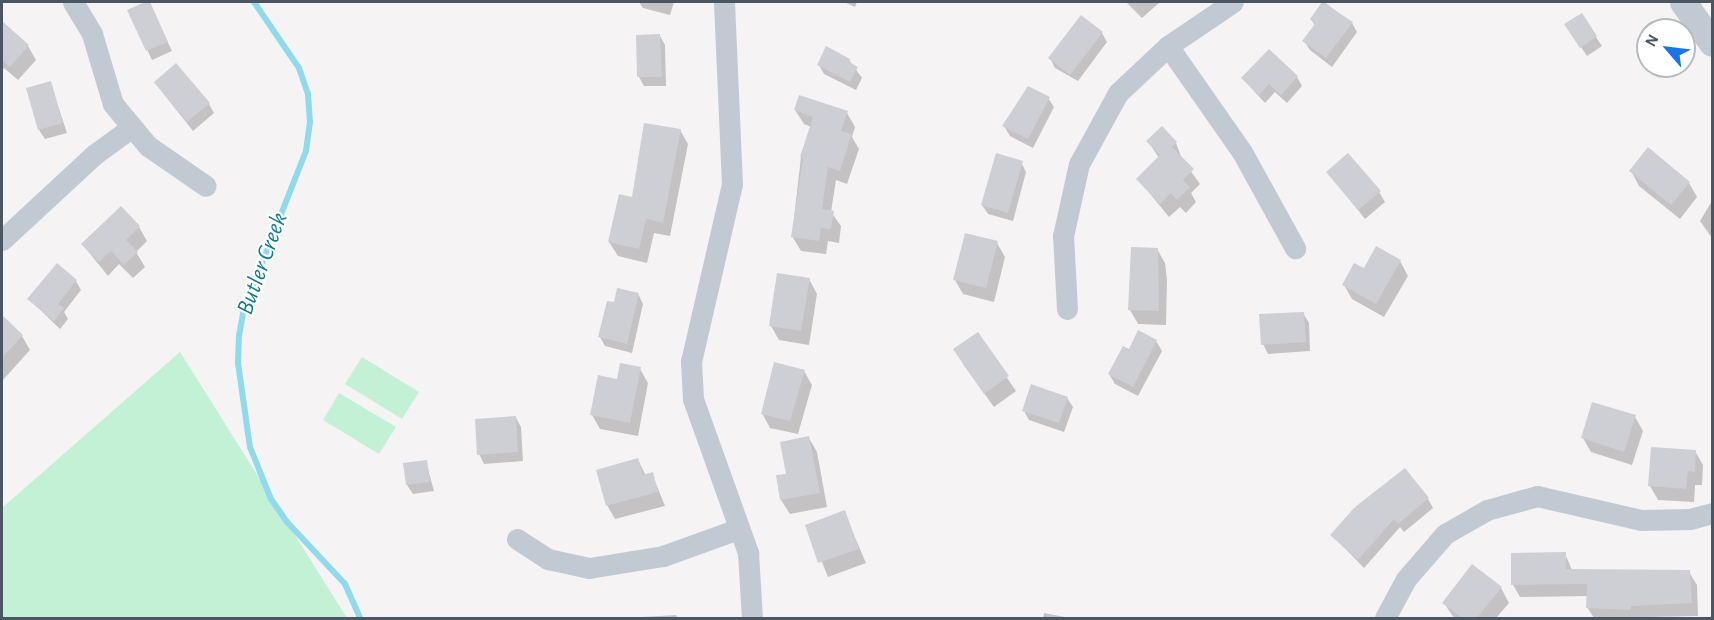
<!DOCTYPE html>
<html>
<head>
<meta charset="utf-8">
<style>
  body { margin:0 }
  #map { position:relative; width:1714px; height:620px; overflow:hidden; background:#f5f3f3; font-family:"Alegreya Sans",sans-serif }
  div>[style] { position:absolute }
  .green>* { inset:0; background:#c3f1d5 }
  .shadow>* { inset:0; background:#0003 }
  .stream>* { height:6px; margin:-3px; padding:0 3px; transform-origin:3px; border-radius:3px; background:#90daee }
  .building>* { inset:0; background:#cdcfd5 }
  .minor>* { height:21px; margin:-10.5px; padding:0 10.5px; transform-origin:10.5px; border-radius:10.5px; background:#c1cad2 }
  .tertiary>* { height:27px; margin:-13.5px; padding:0 13.5px; transform-origin:13.5px; border-radius:13.5px; background:#c1cad2 }
  span { translate:-50% -50%; white-space:nowrap; text-align:center; line-height:1.15; -webkit-text-stroke:4.5px #fff; paint-order:stroke }
  .water-label { font-size:24px; color:#0c7c9b; font-style:italic }
  .frame { position:absolute; inset:0; border:3px solid #4a5661; pointer-events:none }
  .north { position:absolute; left:1636px; top:18px; width:60px; height:60px; box-sizing:border-box; background:#fff; border:2px solid #b7bbc0; border-radius:50%; rotate:298deg; font-size:16px; font-weight:700; line-height:24px; text-align:center; color:#4a5661 }
  .north::after { content:''; display:block; margin:auto; width:21px; height:27px; background:#1a73e8; clip-path:polygon(50% 0,100% 100%,50% 72%,0 100%) }
</style>
</head>
<body>
<div id="map">
  <div class="green">
    <i style="clip-path:polygon(180px 352px,347px 618px,2px 618px,2px 508px)"></i>
    <i style="clip-path:polygon(362px 357px,419px 392px,402px 419px,345px 384px)"></i>
    <i style="clip-path:polygon(339px 393px,396px 427px,379px 454px,323px 420px)"></i>
  </div>
  <div class="shadow">
    <i style="clip-path:polygon(148px 2px,172px 51px,152px 60px,129px 11px)"></i>
    <i style="clip-path:polygon(639px 2px,674px 2px,670px 15px,643px 8px)"></i>
    <i style="clip-path:polygon(844px 2px,857px 2px,855px 7px)"></i>
    <i style="clip-path:polygon(1126px 2px,1160px 2px,1142px 18px)"></i>
    <i style="clip-path:polygon(1324px 2px,1352px 23px,1357px 32px,1332px 67px,1310px 50px,1304px 41px,1315px 26px,1311px 19px)"></i>
    <i style="clip-path:polygon(1581px 15px,1602px 46px,1587px 56px,1572px 34px)"></i>
    <i style="clip-path:polygon(2px 23px,28px 46px,36px 60px,18px 80px,4px 68px,2px 71px)"></i>
    <i style="clip-path:polygon(1102px 33px,1107px 42px,1078px 81px,1055px 68px,1050px 58px)"></i>
    <i style="clip-path:polygon(660px 36px,665px 45px,666px 86px,644px 86px,639px 77px,637px 37px)"></i>
    <i style="clip-path:polygon(849px 60px,862px 78px,856px 90px,824px 74px,819px 65px)"></i>
    <i style="clip-path:polygon(1297px 77px,1302px 86px,1287px 103px,1275px 92px,1265px 103px,1243px 79px)"></i>
    <i style="clip-path:polygon(50px 82px,67px 133px,45px 139px,39px 130px)"></i>
    <i style="clip-path:polygon(155px 83px,209px 104px,214px 113px,193px 131px)"></i>
    <i style="clip-path:polygon(1048px 98px,1054px 107px,1033px 148px,1010px 136px,1004px 126px)"></i>
    <i style="clip-path:polygon(795px 110px,847px 113px,855px 127px,852px 137px,859px 149px,847px 184px,836px 180px,831px 212px,841px 226px,839px 243px,828px 241px,826px 254px,801px 251px,792px 236px,801px 157px,811px 127px,804px 124px)"></i>
    <i style="clip-path:polygon(680px 130px,688px 144px,670px 236px,654px 233px,647px 263px,618px 256px,609px 242px)"></i>
    <i style="clip-path:polygon(1148px 141px,1176px 143px,1182px 159px,1200px 184px,1191px 193px,1196px 202px,1186px 213px,1180px 207px,1169px 217px,1138px 179px,1159px 158px)"></i>
    <i style="clip-path:polygon(1021px 162px,1026px 172px,1013px 221px,988px 214px,982px 205px)"></i>
    <i style="clip-path:polygon(1631px 171px,1689px 183px,1697px 197px,1680px 219px,1639px 186px)"></i>
    <i style="clip-path:polygon(1328px 172px,1379px 192px,1385px 202px,1365px 219px)"></i>
    <i style="clip-path:polygon(1712px 201px,1712px 238px,1700px 221px)"></i>
    <i style="clip-path:polygon(139px 227px,147px 241px,136px 252px,145px 267px,133px 278px,119px 264px,108px 276px,83px 245px)"></i>
    <i style="clip-path:polygon(997px 243px,1005px 257px,994px 302px,963px 294px,955px 280px)"></i>
    <i style="clip-path:polygon(1157px 249px,1165px 263px,1167px 280px,1166px 325px,1138px 324px,1130px 310px)"></i>
    <i style="clip-path:polygon(1400px 261px,1408px 276px,1384px 317px,1352px 299px,1344px 285px,1364px 270px)"></i>
    <i style="clip-path:polygon(809px 279px,817px 294px,809px 345px,779px 340px,771px 326px)"></i>
    <i style="clip-path:polygon(76px 281px,81px 290px,64px 312px,68px 319px,60px 329px,29px 299px)"></i>
    <i style="clip-path:polygon(638px 294px,643px 304px,632px 353px,605px 346px,600px 337px,615px 304px)"></i>
    <i style="clip-path:polygon(1303px 313px,1309px 323px,1310px 351px,1268px 354px,1263px 344px)"></i>
    <i style="clip-path:polygon(2px 317px,22px 336px,30px 350px,2px 381px)"></i>
    <i style="clip-path:polygon(977px 334px,1016px 391px,994px 407px,963px 364px)"></i>
    <i style="clip-path:polygon(1156px 341px,1162px 351px,1138px 396px,1115px 384px,1109px 374px,1129px 351px)"></i>
    <i style="clip-path:polygon(640px 369px,648px 383px,638px 436px,600px 429px,592px 415px,618px 381px)"></i>
    <i style="clip-path:polygon(804px 371px,812px 385px,798px 434px,770px 428px,762px 413px)"></i>
    <i style="clip-path:polygon(1067px 398px,1073px 407px,1064px 432px,1029px 420px,1024px 411px)"></i>
    <i style="clip-path:polygon(1635px 417px,1643px 431px,1632px 465px,1591px 452px,1583px 438px)"></i>
    <i style="clip-path:polygon(516px 418px,521px 427px,523px 461px,484px 464px,479px 454px)"></i>
    <i style="clip-path:polygon(809px 438px,817px 452px,827px 507px,790px 514px,781px 500px)"></i>
    <i style="clip-path:polygon(1695px 451px,1703px 465px,1702px 485px,1695px 485px,1694px 502px,1658px 500px,1650px 486px)"></i>
    <i style="clip-path:polygon(638px 460px,646px 476px,652px 474px,665px 506px,615px 519px,607px 505px)"></i>
    <i style="clip-path:polygon(426px 462px,434px 491px,413px 494px,407px 485px)"></i>
    <i style="clip-path:polygon(1428px 499px,1433px 508px,1404px 532px,1400px 527px,1364px 568px,1332px 535px)"></i>
    <i style="clip-path:polygon(844px 512px,866px 563px,828px 577px,807px 525px)"></i>
    <i style="clip-path:polygon(1565px 554px,1572px 570px,1689px 572px,1697px 585px,1698px 616px,1594px 618px,1587px 607px,1588px 596px,1520px 597px,1513px 585px)"></i>
    <i style="clip-path:polygon(1501px 588px,1509px 603px,1496px 618px,1454px 618px,1444px 603px)"></i>
    <i style="clip-path:polygon(1044px 613px,1070px 618px,1043px 618px)"></i>
    <i style="clip-path:polygon(676px 615px,678px 618px,626px 618px)"></i>
  </div>
  <div class="stream">
    <i style="left:254px;top:2px;width:80px;rotate:55.7deg"></i>
    <i style="left:299px;top:68px;width:28px;rotate:71deg"></i>
    <i style="left:308px;top:94px;width:28px;rotate:86deg"></i>
    <i style="left:310px;top:122px;width:29px;rotate:98deg"></i>
    <i style="left:306px;top:151px;width:169px;rotate:111.5deg"></i>
    <i style="left:244px;top:308px;width:27px;rotate:100deg"></i>
    <i style="left:239px;top:335px;width:28px;rotate:92deg"></i>
    <i style="left:238px;top:363px;width:85px;rotate:81.9deg"></i>
    <i style="left:250px;top:447px;width:56px;rotate:68deg"></i>
    <i style="left:271px;top:499px;width:28px;rotate:55deg"></i>
    <i style="left:287px;top:522px;width:85px;rotate:46.9deg"></i>
    <i style="left:345px;top:584px;width:37px;rotate:66deg"></i>
  </div>
  <div class="building">
    <i style="clip-path:polygon(145px 2px,150px 2px,168px 42px,146px 51px,127px 10px)"></i>
    <i style="clip-path:polygon(1322px 2px,1353px 22px,1326px 58px,1302px 41px,1315px 24px,1310px 19px)"></i>
    <i style="clip-path:polygon(1582px 13px,1597px 36px,1580px 48px,1564px 24px)"></i>
    <i style="clip-path:polygon(1081px 15px,1103px 32px,1070px 75px,1048px 58px)"></i>
    <i style="clip-path:polygon(2px 21px,29px 45px,10px 67px,2px 60px)"></i>
    <i style="clip-path:polygon(660px 34px,662px 77px,637px 77px,636px 35px)"></i>
    <i style="clip-path:polygon(826px 46px,850px 59px,849px 62px,858px 67px,850px 82px,817px 65px)"></i>
    <i style="clip-path:polygon(1269px 49px,1298px 76px,1281px 95px,1269px 84px,1259px 95px,1241px 78px)"></i>
    <i style="clip-path:polygon(176px 63px,210px 103px,187px 122px,154px 82px)"></i>
    <i style="clip-path:polygon(51px 81px,63px 123px,38px 130px,26px 88px)"></i>
    <i style="clip-path:polygon(1028px 86px,1050px 97px,1028px 139px,1002px 126px)"></i>
    <i style="clip-path:polygon(799px 95px,848px 111px,841px 131px,852px 134px,840px 171px,828px 167px,822px 209px,834px 211px,831px 229px,821px 228px,819px 241px,791px 237px,803px 158px,800px 157px,813px 117px,794px 110px)"></i>
    <i style="clip-path:polygon(644px 123px,681px 129px,663px 223px,646px 219px,639px 249px,608px 242px,619px 194px,632px 197px)"></i>
    <i style="clip-path:polygon(1162px 126px,1177px 142px,1172px 147px,1194px 169px,1183px 180px,1190px 187px,1177px 200px,1171px 193px,1160px 204px,1136px 179px,1160px 155px,1146px 141px)"></i>
    <i style="clip-path:polygon(1648px 147px,1690px 182px,1671px 205px,1629px 171px)"></i>
    <i style="clip-path:polygon(996px 153px,1023px 161px,1008px 213px,981px 205px)"></i>
    <i style="clip-path:polygon(1348px 153px,1381px 191px,1358px 210px,1326px 172px)"></i>
    <i style="clip-path:polygon(121px 206px,140px 226px,126px 240px,138px 252px,124px 265px,111px 251px,99px 262px,81px 244px)"></i>
    <i style="clip-path:polygon(965px 233px,998px 241px,986px 288px,953px 280px)"></i>
    <i style="clip-path:polygon(1376px 246px,1401px 260px,1376px 304px,1342px 285px,1354px 263px,1364px 268px)"></i>
    <i style="clip-path:polygon(1131px 247px,1158px 248px,1159px 311px,1128px 310px)"></i>
    <i style="clip-path:polygon(57px 263px,77px 280px,58px 304px,64px 308px,54px 321px,27px 299px)"></i>
    <i style="clip-path:polygon(777px 273px,810px 278px,801px 331px,769px 326px)"></i>
    <i style="clip-path:polygon(617px 288px,639px 293px,627px 344px,598px 337px,607px 301px,614px 302px)"></i>
    <i style="clip-path:polygon(1304px 312px,1306px 342px,1261px 345px,1259px 314px)"></i>
    <i style="clip-path:polygon(2px 315px,23px 335px,2px 358px)"></i>
    <i style="clip-path:polygon(1138px 330px,1157px 340px,1133px 387px,1108px 374px,1123px 346px,1129px 349px)"></i>
    <i style="clip-path:polygon(978px 332px,1009px 376px,984px 394px,953px 349px)"></i>
    <i style="clip-path:polygon(774px 362px,805px 370px,790px 421px,761px 414px)"></i>
    <i style="clip-path:polygon(620px 363px,641px 367px,630px 423px,590px 415px,598px 375px,617px 379px)"></i>
    <i style="clip-path:polygon(1031px 384px,1068px 397px,1059px 423px,1022px 411px)"></i>
    <i style="clip-path:polygon(1592px 402px,1636px 415px,1624px 452px,1581px 438px)"></i>
    <i style="clip-path:polygon(516px 416px,518px 452px,477px 455px,475px 419px)"></i>
    <i style="clip-path:polygon(809px 436px,820px 493px,780px 500px,776px 475px,786px 474px,780px 442px)"></i>
    <i style="clip-path:polygon(1651px 447px,1696px 450px,1695px 472px,1688px 471px,1686px 489px,1648px 486px)"></i>
    <i style="clip-path:polygon(638px 458px,643px 475px,653px 472px,658px 492px,606px 506px,596px 470px)"></i>
    <i style="clip-path:polygon(427px 460px,430px 482px,406px 485px,403px 463px)"></i>
    <i style="clip-path:polygon(1405px 468px,1429px 498px,1398px 524px,1394px 519px,1358px 560px,1330px 535px,1355px 507px)"></i>
    <i style="clip-path:polygon(845px 510px,859px 549px,818px 563px,805px 525px)"></i>
    <i style="clip-path:polygon(1566px 552px,1566px 569px,1690px 570px,1692px 603px,1631px 606px,1631px 610px,1586px 608px,1587px 584px,1511px 585px,1511px 553px)"></i>
    <i style="clip-path:polygon(1472px 564px,1502px 587px,1477px 618px,1462px 618px,1442px 603px)"></i>
  </div>
  <div class="minor">
    <i style="left:73px;top:2px;width:37px;rotate:59deg"></i>
    <i style="left:92px;top:34px;width:73px;rotate:73.3deg"></i>
    <i style="left:113px;top:104px;width:55px;rotate:50.2deg"></i>
    <i style="left:148px;top:146px;width:70px;rotate:34.6deg"></i>
    <i style="left:724px;top:2px;width:182px;rotate:87.5deg"></i>
    <i style="left:732px;top:184px;width:182px;rotate:103deg"></i>
    <i style="left:691px;top:361px;width:38px;rotate:87deg"></i>
    <i style="left:693px;top:399px;width:164px;rotate:70.3deg"></i>
    <i style="left:748px;top:553px;width:65px;rotate:86.5deg"></i>
    <i style="left:1168px;top:46px;width:129px;rotate:55.1deg"></i>
    <i style="left:1242px;top:152px;width:110px;rotate:61.1deg"></i>
    <i style="left:2px;top:240px;width:127px;rotate:-42.8deg"></i>
    <i style="left:95px;top:154px;width:46px;rotate:-36.1deg"></i>
    <i style="left:1067px;top:309px;width:73px;rotate:-93.1deg"></i>
    <i style="left:1063px;top:236px;width:74px;rotate:-77.5deg"></i>
    <i style="left:1079px;top:164px;width:81px;rotate:-61.2deg"></i>
    <i style="left:1118px;top:93px;width:69px;rotate:-43.2deg"></i>
    <i style="left:1168px;top:46px;width:78px;rotate:-34.1deg"></i>
    <i style="left:517px;top:539px;width:37px;rotate:33deg"></i>
    <i style="left:548px;top:559px;width:42px;rotate:12.4deg"></i>
    <i style="left:589px;top:568px;width:75px;rotate:-9.2deg"></i>
    <i style="left:663px;top:556px;width:80px;rotate:-19.8deg"></i>
    <i style="left:1385px;top:618px;width:44px;rotate:-61.7deg"></i>
    <i style="left:1406px;top:579px;width:60px;rotate:-49.1deg"></i>
    <i style="left:1445px;top:534px;width:48px;rotate:-29.7deg"></i>
    <i style="left:1487px;top:510px;width:52px;rotate:-15.6deg"></i>
    <i style="left:1537px;top:496px;width:107px;rotate:13deg"></i>
    <i style="left:1641px;top:520px;width:49px;rotate:-1.2deg"></i>
    <i style="left:1690px;top:519px;width:23px;rotate:-15deg"></i>
  </div>
  <div class="tertiary">
    <i style="left:1683px;top:2px;width:50px;rotate:54.7deg"></i>
  </div>
  <div class="water-label">
    <span style="left:263px;top:264px;rotate:-70deg">Butler Creek</span>
  </div>
  <div class="frame"></div>
  <div class="north">N</div>
</div>
</body>
</html>
